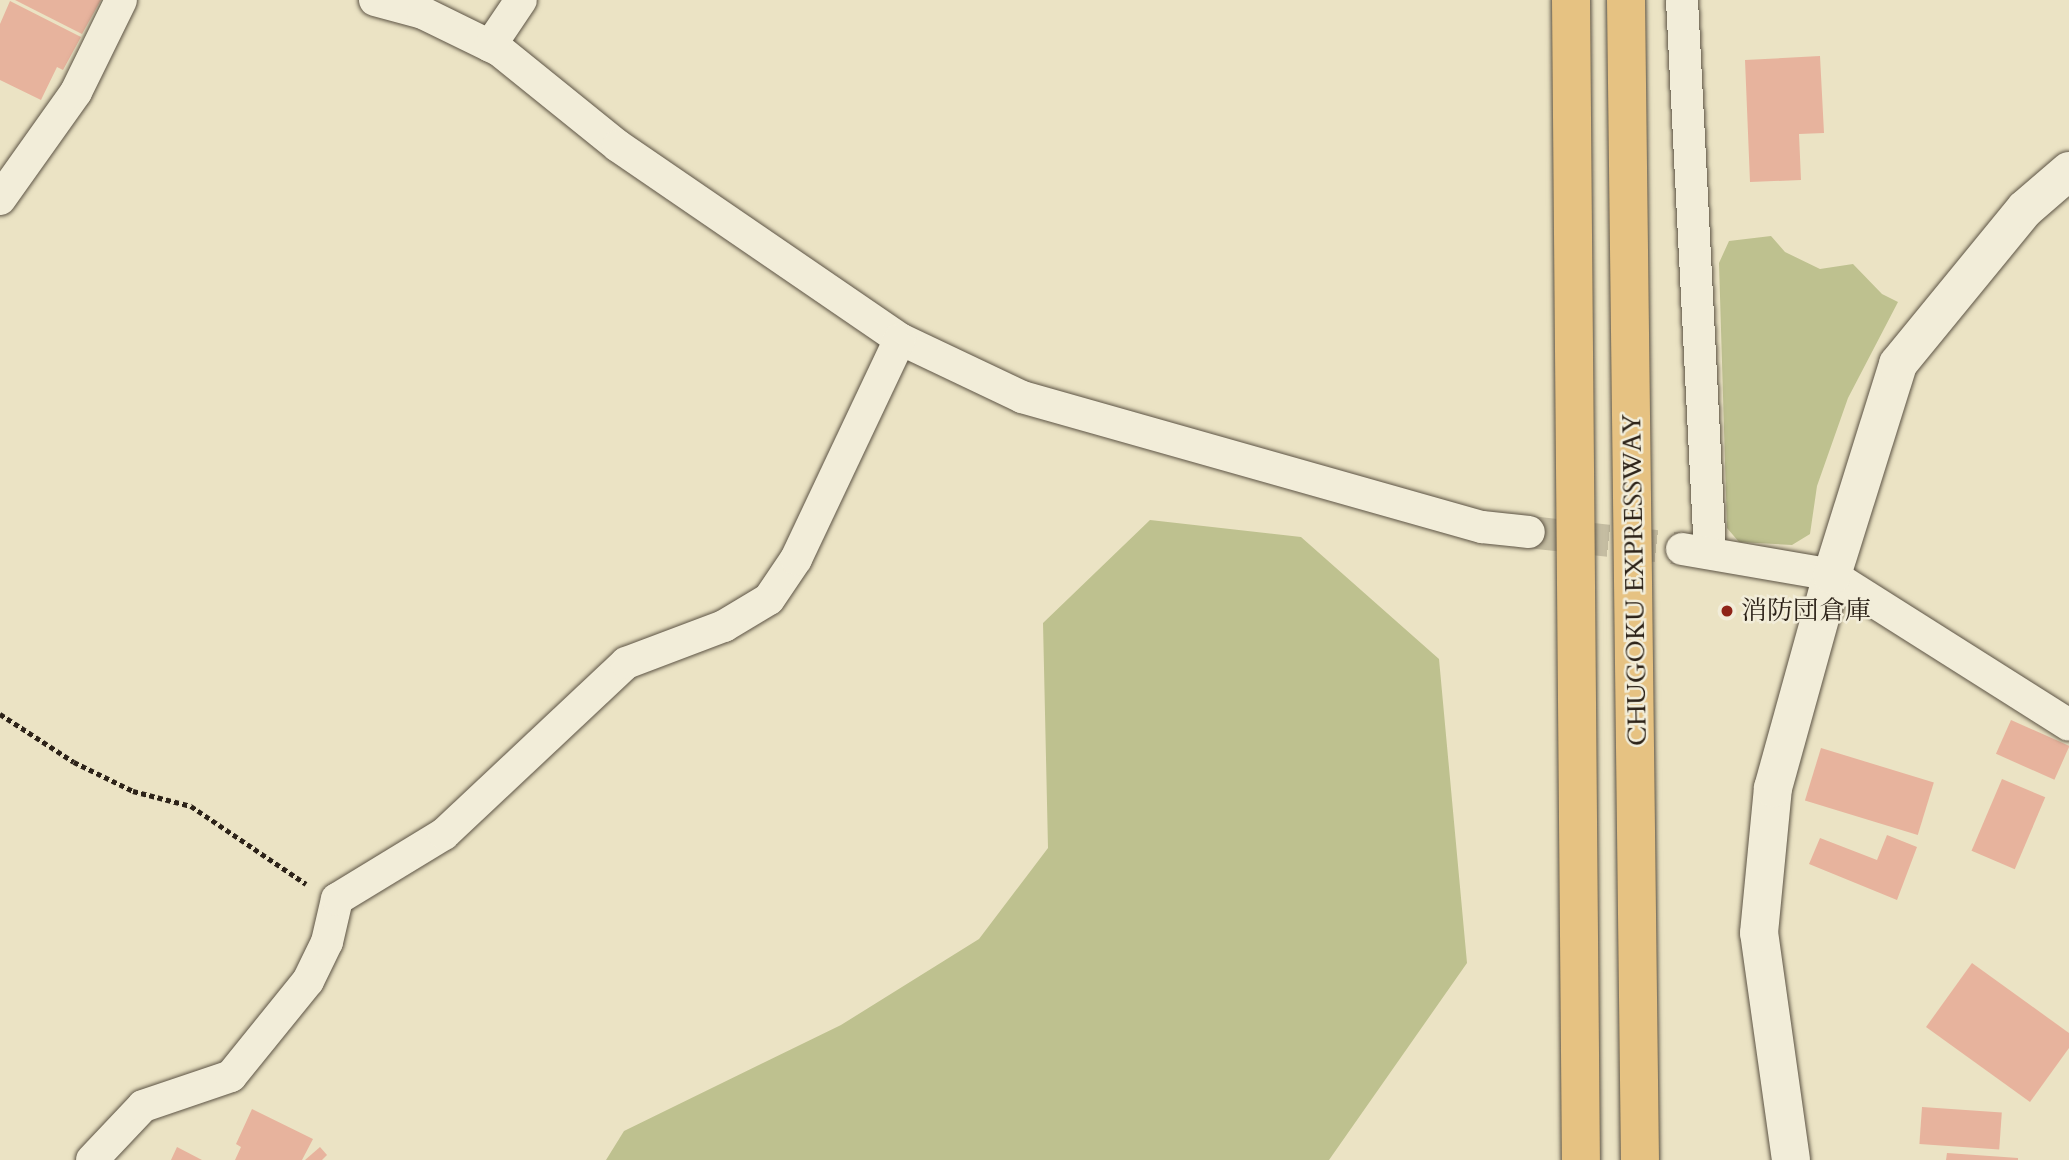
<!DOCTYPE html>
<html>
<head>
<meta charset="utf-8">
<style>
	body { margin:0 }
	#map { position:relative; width:2069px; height:1160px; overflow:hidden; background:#ebe3c4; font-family:Cardo,"Noto Serif JP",serif }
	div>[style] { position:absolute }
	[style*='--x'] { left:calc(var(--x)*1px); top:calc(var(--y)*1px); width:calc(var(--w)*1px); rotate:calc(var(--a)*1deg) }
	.green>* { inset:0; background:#bec18f }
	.building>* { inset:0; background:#e7b39d; transform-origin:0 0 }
	.minor-tunnel>* { height:32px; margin-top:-16px; transform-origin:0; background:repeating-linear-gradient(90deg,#c5bda2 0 32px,transparent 0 48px) }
	.path>* { height:4.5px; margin-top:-2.25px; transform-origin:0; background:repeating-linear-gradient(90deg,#2d2319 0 5px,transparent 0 8.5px) }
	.roads { filter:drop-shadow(0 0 2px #5c5344) drop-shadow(0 0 2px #5c5344) }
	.minor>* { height:32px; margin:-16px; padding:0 16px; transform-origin:16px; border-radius:16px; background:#f2edd9 }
	.tertiary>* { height:38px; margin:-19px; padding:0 19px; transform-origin:19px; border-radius:19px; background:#f2edd9 }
	.motorway>* { height:38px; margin:-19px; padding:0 19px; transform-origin:19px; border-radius:19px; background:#e6c282 }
	.dots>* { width:19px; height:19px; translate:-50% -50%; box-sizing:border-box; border:4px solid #f2edd9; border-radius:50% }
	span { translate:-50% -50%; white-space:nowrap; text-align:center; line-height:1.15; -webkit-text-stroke:5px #f2edd9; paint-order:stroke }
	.street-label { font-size:26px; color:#2d2319 }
	.poi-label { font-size:26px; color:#2d2319 }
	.left { translate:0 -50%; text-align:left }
</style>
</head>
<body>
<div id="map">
	<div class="green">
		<div style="clip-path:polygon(1771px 236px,1785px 252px,1820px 269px,1853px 264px,1882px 294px,1898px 302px,1848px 398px,1817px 486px,1810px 534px,1792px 545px,1739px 542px,1727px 528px,1719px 263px,1729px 241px)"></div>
		<div style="clip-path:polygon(1150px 520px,1301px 537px,1439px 659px,1467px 963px,1329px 1160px,606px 1160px,624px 1131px,841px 1025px,979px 939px,1048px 848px,1043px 623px)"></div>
	</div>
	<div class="building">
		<div style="clip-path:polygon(15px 0,101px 0,82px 34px)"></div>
		<div style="clip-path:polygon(10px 1px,81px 37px,63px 70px,57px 67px,41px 100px,0 80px,0 24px)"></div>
		<div style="clip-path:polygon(1820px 56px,1824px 133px,1799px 134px,1801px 180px,1750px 182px,1745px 60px)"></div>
		<div style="left:2011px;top:720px;width:64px;height:37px;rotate:24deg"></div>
		<div style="left:1821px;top:748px;width:118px;height:55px;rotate:17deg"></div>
		<div style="left:2002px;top:779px;width:47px;height:78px;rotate:23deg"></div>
		<div style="clip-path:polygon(1887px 835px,1917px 847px,1897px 900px,1809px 864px,1820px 838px,1877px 860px)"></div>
		<div style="clip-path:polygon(1972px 963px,2069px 1033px,2069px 1048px,2030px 1102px,1926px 1027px)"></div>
		<div style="left:1922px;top:1107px;width:80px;height:37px;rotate:4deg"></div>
		<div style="clip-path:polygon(252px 1109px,313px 1139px,302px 1160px,235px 1160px,241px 1147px,236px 1144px)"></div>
		<div style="clip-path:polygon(177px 1147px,202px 1160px,171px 1160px)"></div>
		<div style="clip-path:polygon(320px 1147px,327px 1155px,322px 1160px,305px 1160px)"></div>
		<div style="clip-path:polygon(1947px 1153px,2018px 1158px,2018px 1160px,1946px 1160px)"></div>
	</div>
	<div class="minor-tunnel">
		<div style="--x:1529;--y:532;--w:154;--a:6.3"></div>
	</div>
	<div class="path">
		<div style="--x:0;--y:714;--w:88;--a:33"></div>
		<div style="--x:74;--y:762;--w:66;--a:26.2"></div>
		<div style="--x:133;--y:791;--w:60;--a:14.5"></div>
		<div style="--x:191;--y:806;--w:139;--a:34.1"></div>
	</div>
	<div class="roads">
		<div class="minor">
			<div style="--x:375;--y:0;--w:50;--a:15.2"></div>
			<div style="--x:423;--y:13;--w:85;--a:26"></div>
			<div style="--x:499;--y:50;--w:153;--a:38.9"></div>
			<div style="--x:618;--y:146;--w:342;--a:34.4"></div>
			<div style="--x:900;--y:339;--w:135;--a:25.4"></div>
			<div style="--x:1022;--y:397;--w:478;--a:15.8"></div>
			<div style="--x:1482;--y:527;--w:47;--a:6.1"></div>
			<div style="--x:1682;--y:0;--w:553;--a:87.1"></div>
			<div style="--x:490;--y:46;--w:55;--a:-56"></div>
			<div style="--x:0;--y:199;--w:131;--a:-54.6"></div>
			<div style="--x:76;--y:92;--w:102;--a:-63.9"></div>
			<div style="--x:1682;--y:549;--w:152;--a:9.8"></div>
			<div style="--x:1832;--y:575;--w:280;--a:32.3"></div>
			<div style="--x:92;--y:1160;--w:74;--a:-46.6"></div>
			<div style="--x:143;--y:1106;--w:93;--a:-18.8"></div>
			<div style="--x:231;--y:1076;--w:122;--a:-51"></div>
			<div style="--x:308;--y:981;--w:43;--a:-64"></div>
			<div style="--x:327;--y:942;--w:44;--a:-76.9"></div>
			<div style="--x:337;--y:899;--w:125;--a:-31.3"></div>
			<div style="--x:444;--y:834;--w:250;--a:-43.2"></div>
			<div style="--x:626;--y:663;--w:105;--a:-20.7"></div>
			<div style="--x:724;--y:626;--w:52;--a:-31"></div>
			<div style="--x:769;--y:599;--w:48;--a:-56"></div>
			<div style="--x:796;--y:559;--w:243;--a:-64.7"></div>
		</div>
		<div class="tertiary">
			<div style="--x:1791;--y:1160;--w:229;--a:-98"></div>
			<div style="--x:1759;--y:933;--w:146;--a:-84.5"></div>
			<div style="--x:1773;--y:788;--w:221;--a:-74.5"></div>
			<div style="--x:1832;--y:575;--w:221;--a:-72.6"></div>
			<div style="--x:1898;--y:364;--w:200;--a:-50.7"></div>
			<div style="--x:2025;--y:209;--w:58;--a:-40.8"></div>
		</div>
		<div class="motorway">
			<div style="--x:1571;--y:0;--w:1160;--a:89.51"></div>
			<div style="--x:1626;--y:0;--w:1160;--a:89.31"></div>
		</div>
	</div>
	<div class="dots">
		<div style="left:1727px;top:611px;background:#8f2418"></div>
	</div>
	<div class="street-label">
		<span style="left:1635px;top:580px;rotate:-91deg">CHUGOKU EXPRESSWAY</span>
	</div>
	<div class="poi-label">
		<span class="left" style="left:1741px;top:611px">消防団倉庫</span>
	</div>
</div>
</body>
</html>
